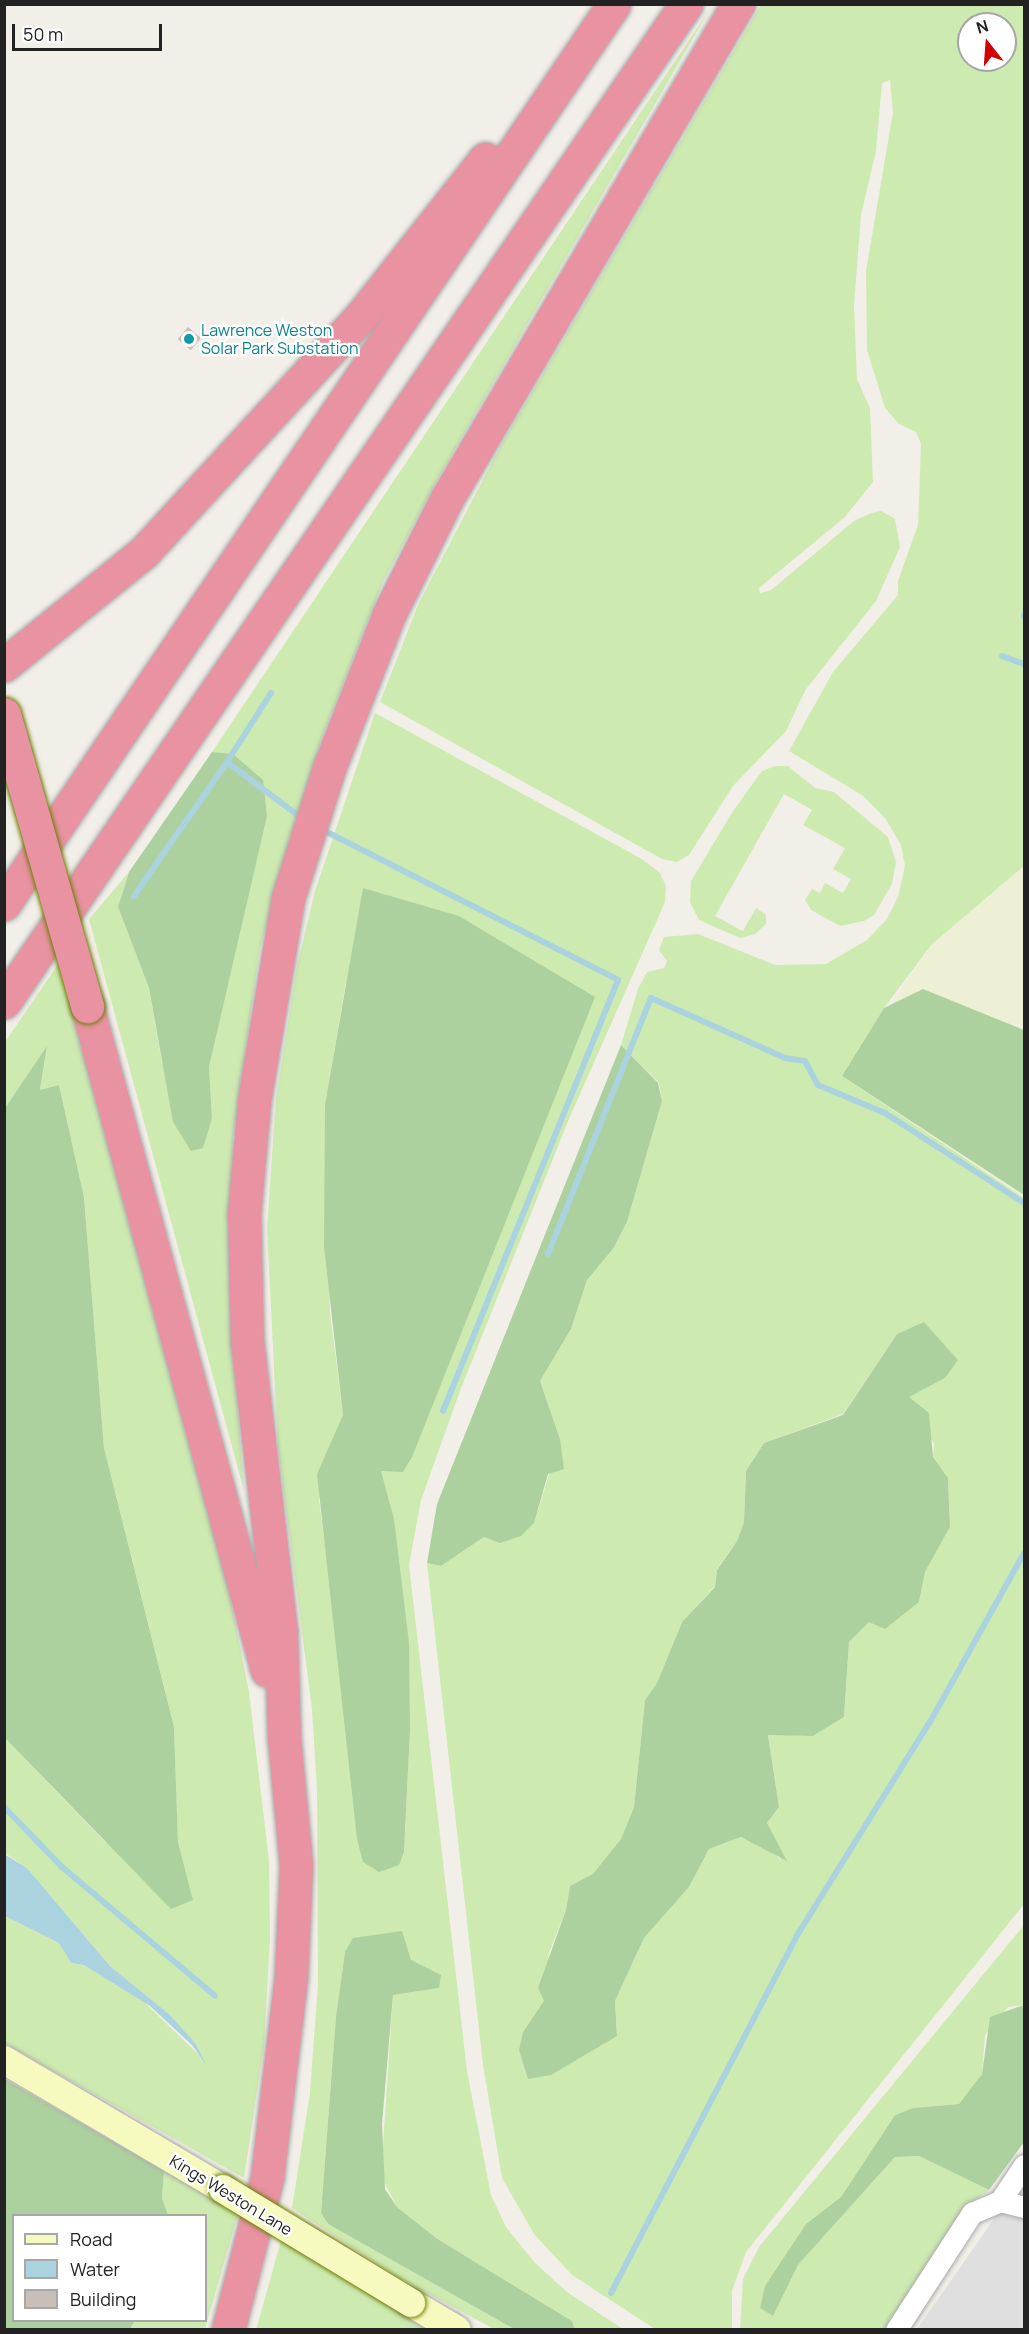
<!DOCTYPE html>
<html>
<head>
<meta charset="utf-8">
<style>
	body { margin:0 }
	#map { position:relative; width:1029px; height:2334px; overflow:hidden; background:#f2efe9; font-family:Manrope,sans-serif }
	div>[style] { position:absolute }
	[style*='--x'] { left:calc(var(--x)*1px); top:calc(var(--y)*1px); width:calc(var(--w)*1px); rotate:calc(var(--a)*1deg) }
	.residential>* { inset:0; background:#e0dfdf }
	.farmland>* { inset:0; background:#eef0d5 }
	.grass>* { inset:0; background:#cdebb0 }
	.forest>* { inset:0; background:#add19e }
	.water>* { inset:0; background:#aad3df }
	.stream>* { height:6px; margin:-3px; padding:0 3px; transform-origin:3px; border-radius:3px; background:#aad3df }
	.building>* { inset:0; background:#c7bfb8; transform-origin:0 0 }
	.roads { filter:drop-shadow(0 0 2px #a9a9a9) drop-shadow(0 0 2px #a9a9a9) }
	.street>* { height:21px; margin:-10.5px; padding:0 10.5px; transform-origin:10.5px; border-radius:10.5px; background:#fff }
	.secondary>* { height:28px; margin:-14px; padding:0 14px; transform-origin:14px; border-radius:14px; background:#f7fabf }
	.highway>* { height:33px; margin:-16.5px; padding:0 16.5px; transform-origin:16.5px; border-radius:16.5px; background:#e892a2 }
	.bridges { filter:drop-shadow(0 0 2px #707d05) drop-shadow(0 0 2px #707d05) }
	.secondary-bridge>* { height:28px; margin:-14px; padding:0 14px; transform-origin:14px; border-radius:14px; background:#f7fabf }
	.highway-bridge>* { height:33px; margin:-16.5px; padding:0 16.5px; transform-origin:16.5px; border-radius:16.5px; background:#e892a2 }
	.dots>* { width:16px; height:16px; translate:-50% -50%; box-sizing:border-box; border:3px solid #fff; border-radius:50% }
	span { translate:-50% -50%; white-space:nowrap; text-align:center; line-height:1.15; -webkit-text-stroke:4.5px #fff; paint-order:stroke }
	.culture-label { font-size:16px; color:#0d838f }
	.left { translate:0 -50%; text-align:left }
	.street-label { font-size:16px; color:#222 }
	.frame { position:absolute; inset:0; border:6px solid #222; pointer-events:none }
	.legend { position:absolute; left:12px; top:2214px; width:195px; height:108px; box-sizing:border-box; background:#fff; border:2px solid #a7a7a7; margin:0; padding:8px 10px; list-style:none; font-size:18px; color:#222 }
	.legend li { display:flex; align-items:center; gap:12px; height:30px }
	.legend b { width:30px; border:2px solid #a7a7a7 }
	.north { position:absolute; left:957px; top:12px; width:60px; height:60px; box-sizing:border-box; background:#fff; border:2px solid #a7a7a7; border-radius:50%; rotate:343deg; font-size:16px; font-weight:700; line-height:24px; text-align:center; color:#222 }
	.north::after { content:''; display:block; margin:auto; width:21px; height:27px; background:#d40000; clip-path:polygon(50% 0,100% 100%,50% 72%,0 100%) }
	.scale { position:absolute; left:12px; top:24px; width:150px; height:27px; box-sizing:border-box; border:3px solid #222; border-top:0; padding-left:8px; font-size:18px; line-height:21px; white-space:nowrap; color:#222; -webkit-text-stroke:4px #fff; paint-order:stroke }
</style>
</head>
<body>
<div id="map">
	<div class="residential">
		<div style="clip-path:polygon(1024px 2176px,1024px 2329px,917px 2329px)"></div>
	</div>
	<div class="farmland">
		<div style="clip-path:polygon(1024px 866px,1024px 1198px,842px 1076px,932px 944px)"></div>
	</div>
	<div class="grass">
		<div style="clip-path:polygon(evenodd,761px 5px,1024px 5px,1024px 866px,932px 944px,884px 1008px,842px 1076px,1024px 1198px,1024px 1904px,746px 2252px,732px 2291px,732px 2329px,655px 2329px,572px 2275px,534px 2234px,502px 2178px,483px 2065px,427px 1563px,441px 1566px,484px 1537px,534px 1523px,560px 1439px,540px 1381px,571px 1329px,587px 1280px,613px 1249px,627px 1222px,662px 1101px,659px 1083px,621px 1045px,638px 989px,647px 972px,664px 968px,667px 961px,659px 950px,664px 937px,698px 934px,775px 965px,826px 964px,867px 940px,887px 919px,898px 897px,905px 866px,901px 845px,885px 818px,863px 796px,789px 751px,833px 672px,898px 595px,898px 581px,918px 525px,921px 444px,916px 432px,899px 424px,885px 408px,867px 350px,866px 271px,893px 112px,890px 80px,882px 83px,876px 151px,861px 215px,854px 305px,857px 379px,870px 408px,873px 482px,845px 517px,759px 588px,760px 593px,771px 590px,854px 521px,871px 513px,881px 511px,895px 519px,900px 547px,876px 601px,806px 689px,786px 731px,733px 786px,689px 855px,677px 862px,662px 859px,380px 702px,418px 605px,500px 447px,761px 5px,969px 24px,1005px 24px,1005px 60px,969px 60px,969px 24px,761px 5px,924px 1323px,945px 1378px,908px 1397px,934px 1444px,933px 1457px,948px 1478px,950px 1527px,925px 1572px,919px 1602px,869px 1621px,849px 1642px,844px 1717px,813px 1736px,768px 1734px,779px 1807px,767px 1823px,781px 1861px,771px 1849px,741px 1837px,709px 1849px,689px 1887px,644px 1938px,615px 2001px,617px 2036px,523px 2032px,545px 2001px,549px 1953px,566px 1910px,570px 1886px,593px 1875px,621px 1839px,634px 1807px,645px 1700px,657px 1683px,682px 1622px,715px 1586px,717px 1569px,737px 1541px,744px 1522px,746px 1471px,764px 1443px,843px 1414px,897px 1334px,924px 1323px)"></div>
		<div style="clip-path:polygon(710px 9px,438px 478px,383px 582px,321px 740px,260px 948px,233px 1138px,231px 1318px,244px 1491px,89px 919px,129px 872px,118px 907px,149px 988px,162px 1063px,212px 1118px,209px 1067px,229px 975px,233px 754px,212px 752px)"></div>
		<div style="clip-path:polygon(evenodd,375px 713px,642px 859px,660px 873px,666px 886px,665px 902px,569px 1119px,460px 1391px,421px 1500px,409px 1565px,467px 2071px,491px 2195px,506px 2227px,535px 2263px,567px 2292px,623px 2329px,575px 2329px,572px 2321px,436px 2238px,397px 2207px,381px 2176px,393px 1995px,439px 1988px,345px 1952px,336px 2016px,321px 2213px,328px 2224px,514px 2329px,494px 2329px,398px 2277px,292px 2208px,310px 2093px,318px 1984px,317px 1790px,312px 1709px,278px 1447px,267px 1229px,276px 1098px,297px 966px,315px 891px,375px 713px,346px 982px,386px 1468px,381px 1471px,381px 1484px,389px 1499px,410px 1731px,404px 1852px,333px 1609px,319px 1499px,343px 1415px,330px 1312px,325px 1104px,346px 982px)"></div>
		<div style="clip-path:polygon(775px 766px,788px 766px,815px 788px,834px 792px,888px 837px,896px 862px,892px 884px,874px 915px,864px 921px,840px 926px,811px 910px,805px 900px,812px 889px,820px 893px,825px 883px,843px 893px,851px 879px,833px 869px,845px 848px,803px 825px,812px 810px,784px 794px,715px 916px,743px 931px,756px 908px,766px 915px,766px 924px,755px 934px,740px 938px,699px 920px,690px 902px,691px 881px,733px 811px,762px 771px)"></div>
		<div style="clip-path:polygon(61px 960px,229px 1591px,249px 1692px,269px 1861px,270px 1938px,264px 2045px,244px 2178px,5px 2044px,5px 1916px,59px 1943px,71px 1963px,84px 1965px,142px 2000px,198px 2054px,199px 2050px,169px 2014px,110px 1966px,27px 1868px,5px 1853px,5px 1738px,104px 1841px,193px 1900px,178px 1842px,174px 1727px,104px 1448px,84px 1197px,59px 1085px,40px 1091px,47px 1047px,5px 1108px,5px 1042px)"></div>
		<div style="clip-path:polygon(1024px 1925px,1024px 2005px,1008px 2007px,985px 2035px,982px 2074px,971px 2093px,959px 2104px,913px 2108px,895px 2115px,841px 2197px,806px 2224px,766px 2286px,760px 2308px,773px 2315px,798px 2265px,895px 2157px,919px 2156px,989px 2190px,962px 2209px,886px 2329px,740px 2330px,743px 2279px,759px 2247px)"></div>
		<div style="clip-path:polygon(164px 2171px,239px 2211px,205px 2329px,130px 2330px,135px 2321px,206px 2320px,206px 2216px,168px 2215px,162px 2198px)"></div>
		<div style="clip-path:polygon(282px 2237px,435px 2330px,256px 2330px)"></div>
	</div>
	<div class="forest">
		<div style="clip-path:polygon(212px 752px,233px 754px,263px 780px,267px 816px,209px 1067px,212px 1118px,203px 1148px,191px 1151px,173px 1122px,149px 988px,118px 907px,129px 872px)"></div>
		<div style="clip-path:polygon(363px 888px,459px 916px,595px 997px,412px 1457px,403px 1472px,381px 1471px,394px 1519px,409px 1643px,410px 1731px,404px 1852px,399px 1865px,379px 1872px,363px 1862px,357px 1839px,317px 1474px,343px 1415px,324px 1247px,325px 1104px)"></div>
		<div style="clip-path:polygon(923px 989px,1024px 1030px,1024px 1195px,842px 1076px,884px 1008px)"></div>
		<div style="clip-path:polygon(621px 1045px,658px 1083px,662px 1101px,627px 1222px,613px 1249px,587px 1280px,571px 1329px,540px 1381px,560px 1439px,564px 1469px,548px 1474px,534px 1523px,521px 1536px,500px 1543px,484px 1537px,441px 1566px,427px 1563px,437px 1504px)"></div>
		<div style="clip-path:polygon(47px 1046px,40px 1090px,59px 1085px,84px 1197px,104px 1448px,174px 1727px,178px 1842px,193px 1900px,171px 1909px,5px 1738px,5px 1108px)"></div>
		<div style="clip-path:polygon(924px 1322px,958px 1360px,945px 1378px,909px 1397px,929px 1413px,933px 1457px,948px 1478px,950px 1527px,925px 1572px,919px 1602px,885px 1629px,869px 1622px,849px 1642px,844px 1717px,813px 1736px,768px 1735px,779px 1807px,767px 1823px,787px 1861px,741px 1837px,709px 1849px,689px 1887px,644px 1938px,615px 2001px,617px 2036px,551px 2075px,528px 2079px,519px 2050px,523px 2032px,544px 2001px,538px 1988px,566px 1910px,570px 1886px,593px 1874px,621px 1839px,634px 1807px,645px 1700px,657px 1683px,682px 1622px,715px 1587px,717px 1570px,737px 1541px,744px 1522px,746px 1471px,764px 1443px,843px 1415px,897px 1334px)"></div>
		<div style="clip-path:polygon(402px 1931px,411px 1960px,441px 1975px,439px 1988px,393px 1995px,382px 2124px,385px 2189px,397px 2207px,436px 2238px,572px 2321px,575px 2329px,514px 2329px,328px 2224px,321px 2213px,336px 2016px,345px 1952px,353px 1938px)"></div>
		<div style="clip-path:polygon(1024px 2005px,1024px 2142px,989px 2190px,919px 2156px,895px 2157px,798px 2265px,773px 2316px,760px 2308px,765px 2286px,806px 2224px,841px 2197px,895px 2115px,913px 2108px,959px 2104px,982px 2074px,990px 2017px)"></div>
		<div style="clip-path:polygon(5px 2079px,164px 2171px,162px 2198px,168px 2215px,14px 2216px,14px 2320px,135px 2321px,130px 2329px,5px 2329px)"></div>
	</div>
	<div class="water">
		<div style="clip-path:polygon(4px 1854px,27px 1868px,110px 1966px,169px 2014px,195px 2043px,207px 2066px,192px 2045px,150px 2006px,84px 1965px,71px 1963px,59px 1943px,5px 1916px)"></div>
	</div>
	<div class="stream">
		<div style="--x:1024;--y:616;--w:1;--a:-90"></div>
		<div style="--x:1002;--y:656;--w:23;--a:20"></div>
		<div style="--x:227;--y:762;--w:82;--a:-57.5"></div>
		<div style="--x:319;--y:828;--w:335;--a:26.9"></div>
		<div style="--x:618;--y:980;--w:465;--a:112.1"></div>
		<div style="--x:134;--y:896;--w:163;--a:-55.2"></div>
		<div style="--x:227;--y:762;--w:95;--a:36.9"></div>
		<div style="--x:548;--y:1254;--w:276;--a:-68.1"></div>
		<div style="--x:651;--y:998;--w:147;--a:24.1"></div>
		<div style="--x:785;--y:1058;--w:20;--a:9"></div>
		<div style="--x:805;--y:1061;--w:27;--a:62"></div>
		<div style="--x:818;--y:1085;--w:73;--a:22.7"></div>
		<div style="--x:885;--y:1113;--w:166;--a:32.9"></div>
		<div style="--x:4;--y:1807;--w:83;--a:46"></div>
		<div style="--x:62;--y:1867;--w:200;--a:40.1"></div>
		<div style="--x:611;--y:2293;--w:401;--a:-62.5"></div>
		<div style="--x:796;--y:1937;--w:253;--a:-58.1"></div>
		<div style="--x:930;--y:1722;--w:193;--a:-60.9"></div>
	</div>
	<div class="building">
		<div style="left:188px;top:327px;width:17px;height:16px;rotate:40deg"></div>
	</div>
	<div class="roads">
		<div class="street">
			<div style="--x:1000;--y:2201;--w:43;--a:-56.3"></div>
			<div style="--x:896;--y:2330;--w:140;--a:-57"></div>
			<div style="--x:972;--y:2213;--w:30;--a:-23"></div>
			<div style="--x:1000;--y:2201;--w:25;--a:14"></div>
		</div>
		<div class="secondary">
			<div style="--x:4;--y:2060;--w:254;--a:30.5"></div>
			<div style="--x:411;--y:2303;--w:53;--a:30.4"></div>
		</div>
		<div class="highway">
			<div style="--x:4;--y:665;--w:180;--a:-38.9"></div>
			<div style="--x:144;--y:552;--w:322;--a:-47.4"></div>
			<div style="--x:362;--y:315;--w:199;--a:-51.7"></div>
			<div style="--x:4;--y:904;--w:1087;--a:-55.87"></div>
			<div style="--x:4;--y:1002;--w:1209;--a:-55.65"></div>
			<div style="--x:87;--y:1006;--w:688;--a:74.83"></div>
			<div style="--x:228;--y:2330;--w:157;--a:-75.6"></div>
			<div style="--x:267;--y:2178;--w:203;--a:-83.2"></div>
			<div style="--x:291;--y:1976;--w:111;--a:-87.4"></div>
			<div style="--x:296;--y:1865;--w:128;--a:-95.4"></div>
			<div style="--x:284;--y:1738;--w:104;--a:-91.7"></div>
			<div style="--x:281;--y:1634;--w:294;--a:-96.6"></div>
			<div style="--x:247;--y:1342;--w:128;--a:-91.3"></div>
			<div style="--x:244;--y:1214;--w:113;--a:-84.9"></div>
			<div style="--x:254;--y:1101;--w:206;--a:-80.5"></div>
			<div style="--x:288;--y:898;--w:136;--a:-72.5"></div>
			<div style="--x:329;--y:768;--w:165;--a:-68.7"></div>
			<div style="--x:389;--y:614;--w:127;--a:-63.4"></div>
			<div style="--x:446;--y:500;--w:576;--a:-59.51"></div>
		</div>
	</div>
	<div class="bridges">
		<div class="secondary-bridge">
			<div style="--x:223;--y:2189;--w:220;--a:31.2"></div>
		</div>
		<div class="highway-bridge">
			<div style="--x:4;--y:714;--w:304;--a:74.1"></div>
		</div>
	</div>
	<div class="dots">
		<div style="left:189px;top:339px;background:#0f9aa8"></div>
	</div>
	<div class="culture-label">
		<span class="left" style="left:201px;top:339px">Lawrence Weston<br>Solar Park Substation</span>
	</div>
	<div class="street-label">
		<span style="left:231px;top:2195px;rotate:31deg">Kings Weston Lane</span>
	</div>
	<div class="frame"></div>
	<ul class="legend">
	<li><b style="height:8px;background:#f7fabf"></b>Road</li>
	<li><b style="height:16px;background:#aad3df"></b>Water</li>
	<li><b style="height:16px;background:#c7bfb8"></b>Building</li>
	</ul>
	<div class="north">N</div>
	<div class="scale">50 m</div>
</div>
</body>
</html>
